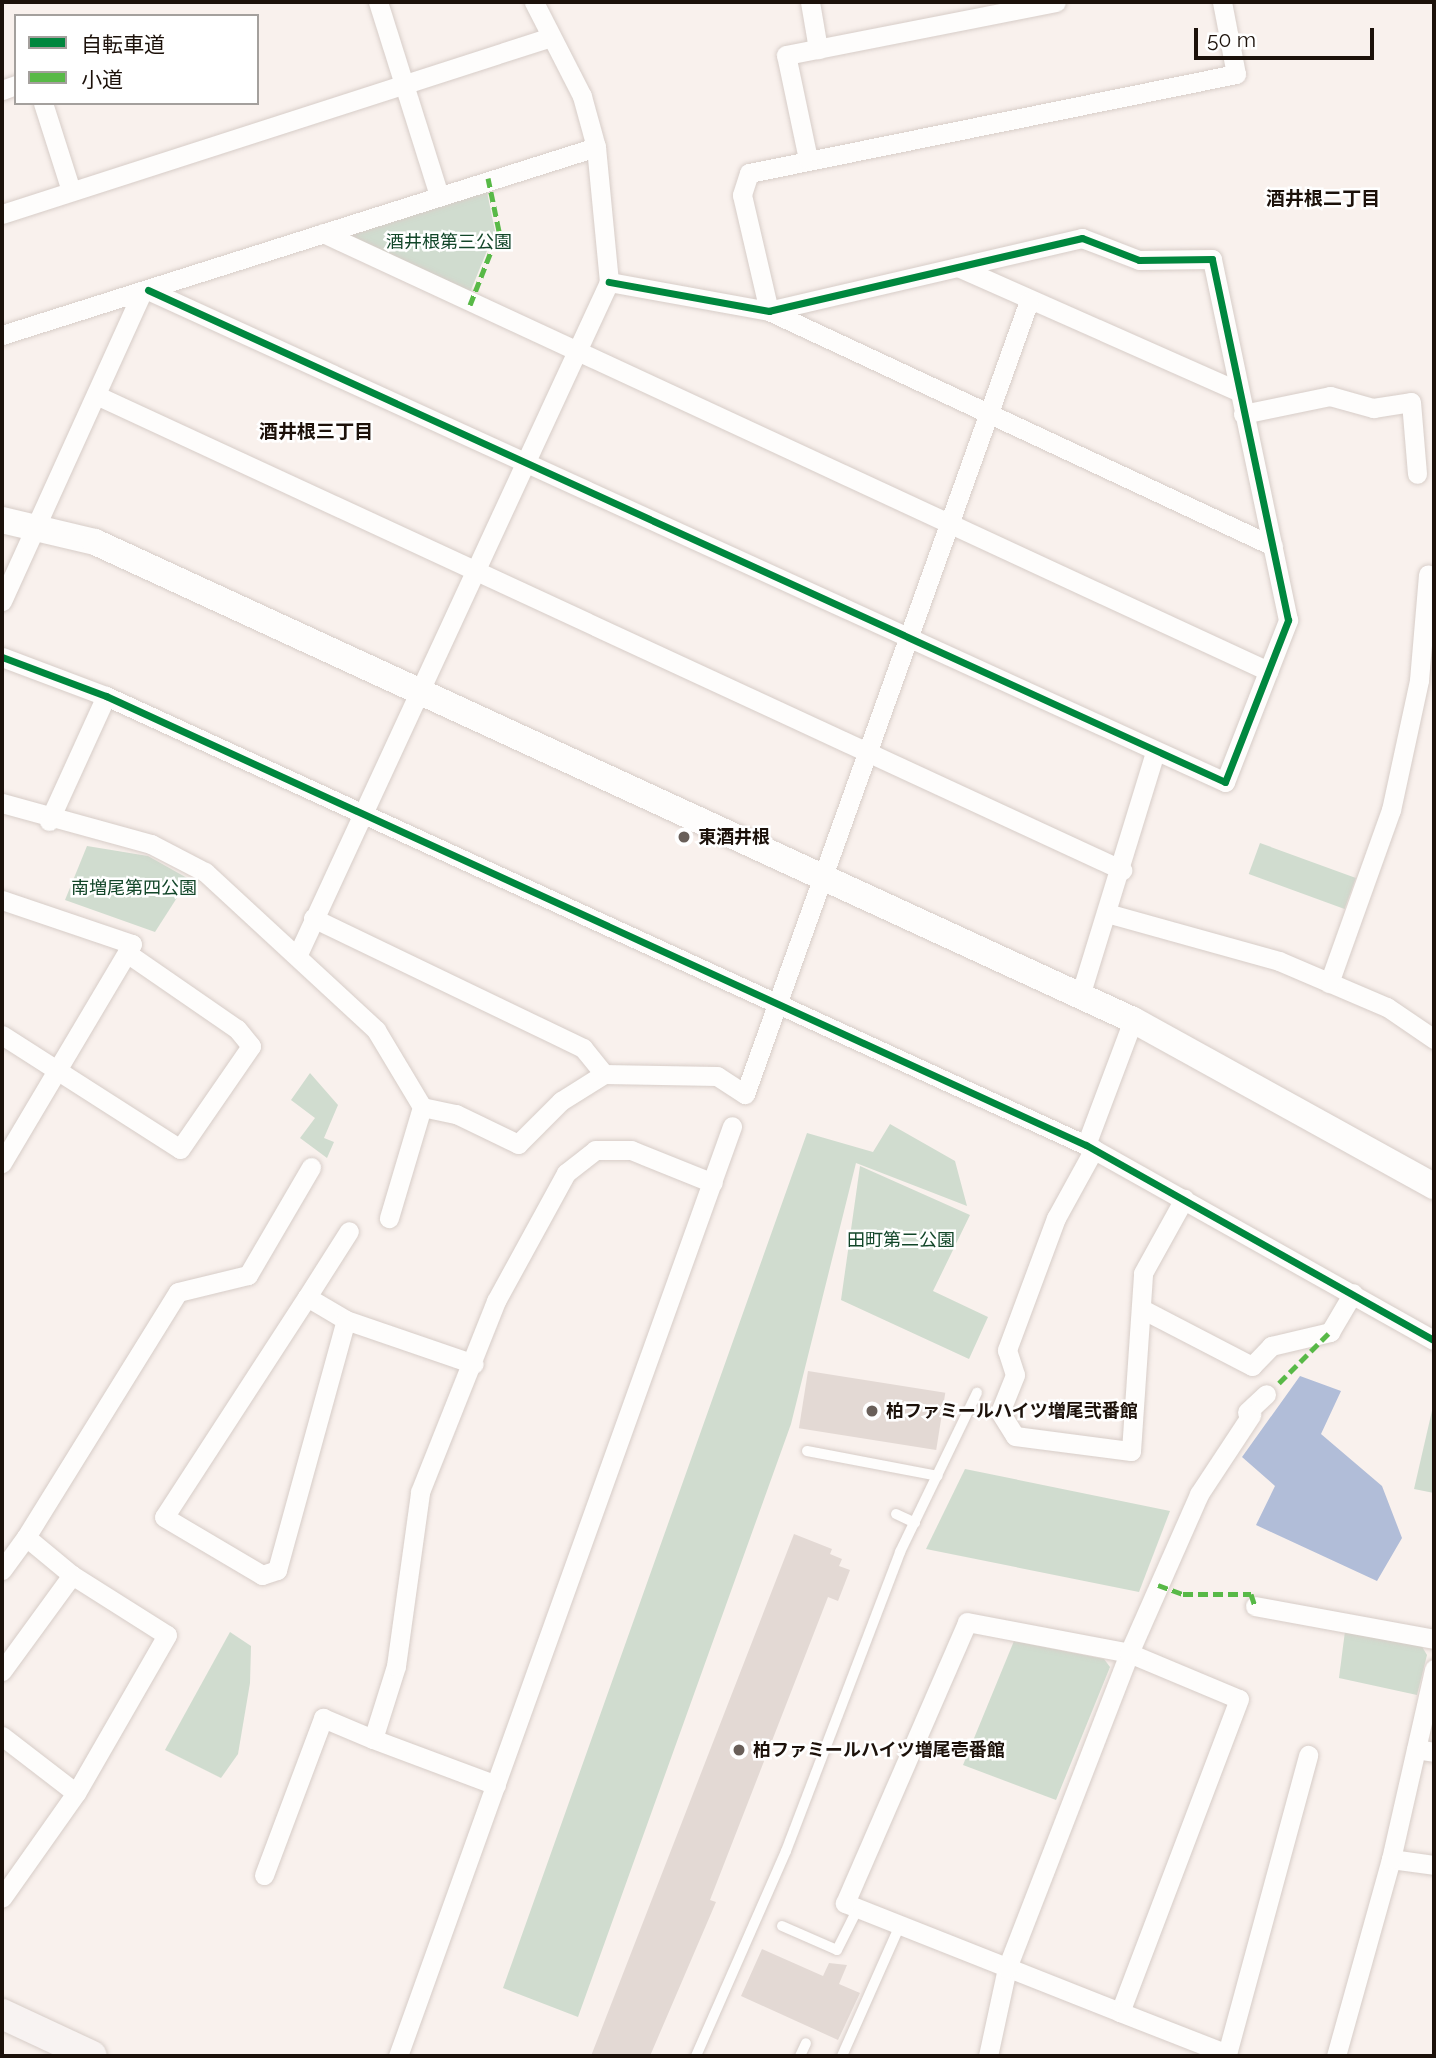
<!DOCTYPE html>
<html>
<head>
<meta charset="utf-8">
<style>
	body { margin:0 }
	#map { position:relative; width:1436px; height:2058px; overflow:hidden; background:#f9f1ed; font-family:Raleway,"Noto Sans JP",sans-serif }
	div>[style] { position:absolute }
	[style*='--x'] { left:calc(var(--x)*1px); top:calc(var(--y)*1px); width:calc(var(--w)*1px); rotate:calc(var(--a)*1deg) }
	.green>* { inset:0; background:#d0dccf; transform-origin:0 0 }
	.water>* { inset:0; background:#b1bdd8 }
	.building>* { inset:0; background:#e3d9d4; transform-origin:0 0 }
	.roads { filter:drop-shadow(0 0 2px #d7cdc8) drop-shadow(0 0 2px #d7cdc8) }
	.lane>* { height:10px; margin:-5px; padding:0 5px; transform-origin:5px; border-radius:5px; background:#fefdfc }
	.street>* { height:19px; margin:-9.5px; padding:0 9.5px; transform-origin:9.5px; border-radius:9.5px; background:#fefdfc }
	.secondary>* { height:26px; margin:-13px; padding:0 13px; transform-origin:13px; border-radius:13px; background:#fefdfc }
	.primary>* { height:30px; margin:-15px; padding:0 15px; transform-origin:15px; border-radius:15px; background:#f8f3f2 }
	.quiet>* { height:5px; margin-top:-2.5px; transform-origin:0; background:repeating-linear-gradient(90deg,#58b947 0 10px,transparent 0 15px) }
	.cycleway>* { height:7px; margin:-3.5px; padding:0 3.5px; transform-origin:3.5px; border-radius:3.5px; background:#00873e }
	.dots>* { width:19px; height:19px; translate:-50% -50%; box-sizing:border-box; border:4px solid #fff; border-radius:50% }
	span { translate:-50% -50%; white-space:nowrap; text-align:center; line-height:1.15; -webkit-text-stroke:5px #fff; paint-order:stroke }
	.park-label { font-size:18px; color:#124629 }
	.poi-label { font-size:18px; color:#1c110a; font-weight:700 }
	.left { translate:0 -50%; text-align:left }
	.neighbourhood-label { font-size:19px; color:#1c110a; font-weight:700 }
	.frame { position:absolute; inset:0; border:4px solid #1c110a; pointer-events:none }
	.legend { position:absolute; left:14px; top:14px; width:245px; height:91px; box-sizing:border-box; background:#fff; border:2px solid #a4a09d; margin:0; padding:9px 12px; list-style:none; font-size:21px; color:#1c110a }
	.legend li { display:flex; align-items:center; gap:14px; height:35px }
	.legend b { width:35px; border:2px solid #a4a09d }
	.scale { position:absolute; left:1194px; top:28px; width:180px; height:32px; box-sizing:border-box; border:4px solid #1c110a; border-top:0; padding-left:9px; font-size:21px; line-height:24px; white-space:nowrap; color:#1c110a; -webkit-text-stroke:5px #fff; paint-order:stroke }
</style>
</head>
<body>
<div id="map">
	<div class="green">
		<div style="clip-path:polygon(486px 187px,495px 231px,469px 295px,350px 241px,351px 230px)"></div>
		<div style="left:1260px;top:843px;width:102px;height:33px;rotate:20deg"></div>
		<div style="clip-path:polygon(87px 846px,148px 856px,189px 879px,155px 932px,65px 900px)"></div>
		<div style="clip-path:polygon(310px 1073px,338px 1105px,324px 1138px,334px 1142px,327px 1158px,300px 1138px,315px 1118px,291px 1100px)"></div>
		<div style="clip-path:polygon(890px 1124px,955px 1161px,967px 1206px,856px 1163px,791px 1424px,578px 2017px,503px 1988px,807px 1133px,873px 1152px)"></div>
		<div style="clip-path:polygon(860px 1166px,970px 1215px,933px 1291px,988px 1317px,969px 1359px,841px 1300px)"></div>
		<div style="clip-path:polygon(1434px 1402px,1434px 1493px,1414px 1489px)"></div>
		<div style="clip-path:polygon(965px 1469px,1170px 1511px,1139px 1592px,926px 1549px)"></div>
		<div style="clip-path:polygon(1345px 1631px,1421px 1645px,1427px 1655px,1417px 1695px,1339px 1678px)"></div>
		<div style="clip-path:polygon(230px 1632px,251px 1646px,250px 1683px,238px 1754px,221px 1778px,165px 1750px)"></div>
		<div style="clip-path:polygon(1014px 1641px,1104px 1659px,1110px 1667px,1056px 1800px,963px 1765px)"></div>
	</div>
	<div class="water">
		<div style="clip-path:polygon(1300px 1376px,1341px 1391px,1321px 1434px,1382px 1486px,1402px 1538px,1377px 1581px,1256px 1525px,1275px 1486px,1242px 1457px)"></div>
	</div>
	<div class="building">
		<div style="left:808px;top:1371px;width:139px;height:58px;rotate:9deg"></div>
		<div style="clip-path:polygon(794px 1534px,832px 1549px,830px 1554px,842px 1559px,839px 1566px,850px 1570px,838px 1601px,828px 1597px,710px 1900px,716px 1902px,650px 2056px,591px 2056px)"></div>
		<div style="clip-path:polygon(762px 1949px,823px 1976px,829px 1963px,847px 1965px,839px 1984px,860px 1993px,838px 2040px,741px 1996px)"></div>
	</div>
	<div class="roads">
		<div class="lane">
			<div style="--x:807;--y:1451;--w:133;--a:10.8"></div>
			<div style="--x:896;--y:1514;--w:21;--a:25"></div>
			<div style="--x:782;--y:1926;--w:60;--a:23.6"></div>
			<div style="--x:837;--y:1950;--w:47;--a:-63.4"></div>
			<div style="--x:696;--y:2056;--w:224;--a:-66.3"></div>
			<div style="--x:786;--y:1851;--w:320;--a:-69.1"></div>
			<div style="--x:900;--y:1552;--w:177;--a:-64.2"></div>
			<div style="--x:800;--y:2056;--w:14;--a:-65"></div>
			<div style="--x:842;--y:2056;--w:143;--a:-66.1"></div>
		</div>
		<div class="street">
			<div style="--x:378;--y:2;--w:202;--a:72.5"></div>
			<div style="--x:810;--y:2;--w:48;--a:80.3"></div>
			<div style="--x:1222;--y:2;--w:73;--a:79"></div>
			<div style="--x:1236;--y:74;--w:497;--a:168.5"></div>
			<div style="--x:749;--y:173;--w:23;--a:108"></div>
			<div style="--x:742;--y:195;--w:119;--a:76.9"></div>
			<div style="--x:769;--y:311;--w:556;--a:25"></div>
			<div style="--x:2;--y:90;--w:15;--a:-20"></div>
			<div style="--x:43;--y:103;--w:92;--a:72.3"></div>
			<div style="--x:808;--y:159;--w:106;--a:-101.9"></div>
			<div style="--x:786;--y:55;--w:275;--a:-11.1"></div>
			<div style="--x:2;--y:214;--w:574;--a:-17.87"></div>
			<div style="--x:323;--y:233;--w:1042;--a:24.87"></div>
			<div style="--x:958;--y:267;--w:306;--a:23.9"></div>
			<div style="--x:148;--y:290;--w:1184;--a:24.55"></div>
			<div style="--x:1225;--y:782;--w:174;--a:-68.7"></div>
			<div style="--x:1288;--y:620;--w:369;--a:-101.9"></div>
			<div style="--x:1212;--y:259;--w:73;--a:179.2"></div>
			<div style="--x:1139;--y:260;--w:61;--a:-158.9"></div>
			<div style="--x:1082;--y:238;--w:321;--a:166.9"></div>
			<div style="--x:769;--y:311;--w:163;--a:-169.7"></div>
			<div style="--x:2;--y:335;--w:623;--a:-17.56"></div>
			<div style="--x:96;--y:395;--w:1131;--a:24.84"></div>
			<div style="--x:1243;--y:414;--w:89;--a:-11.7"></div>
			<div style="--x:1330;--y:396;--w:45;--a:15.6"></div>
			<div style="--x:1373;--y:408;--w:38;--a:-9"></div>
			<div style="--x:1411;--y:402;--w:72;--a:85.2"></div>
			<div style="--x:2;--y:601;--w:339;--a:-65.6"></div>
			<div style="--x:2;--y:657;--w:111;--a:20.6"></div>
			<div style="--x:106;--y:696;--w:1078;--a:24.62"></div>
			<div style="--x:1086;--y:1145;--w:399;--a:29.3"></div>
			<div style="--x:2;--y:803;--w:155;--a:15.4"></div>
			<div style="--x:151;--y:844;--w:61;--a:27.4"></div>
			<div style="--x:205;--y:872;--w:233;--a:42.7"></div>
			<div style="--x:376;--y:1030;--w:90;--a:59.1"></div>
			<div style="--x:422;--y:1107;--w:116;--a:106.6"></div>
			<div style="--x:49;--y:821;--w:137;--a:-65.5"></div>
			<div style="--x:2;--y:900;--w:137;--a:18.7"></div>
			<div style="--x:132;--y:944;--w:255;--a:120.7"></div>
			<div style="--x:1110;--y:914;--w:175;--a:15.5"></div>
			<div style="--x:1279;--y:961;--w:117;--a:23.1"></div>
			<div style="--x:1387;--y:1007;--w:57;--a:34.2"></div>
			<div style="--x:313;--y:918;--w:300;--a:25.7"></div>
			<div style="--x:583;--y:1048;--w:33;--a:51"></div>
			<div style="--x:604;--y:1074;--w:113;--a:1"></div>
			<div style="--x:717;--y:1076;--w:33;--a:33"></div>
			<div style="--x:745;--y:1094;--w:842;--a:-70.3"></div>
			<div style="--x:299;--y:952;--w:738;--a:-65.17"></div>
			<div style="--x:609;--y:282;--w:136;--a:-95.5"></div>
			<div style="--x:596;--y:147;--w:53;--a:-105.4"></div>
			<div style="--x:582;--y:96;--w:106;--a:-117.1"></div>
			<div style="--x:1329;--y:983;--w:184;--a:-70.3"></div>
			<div style="--x:1391;--y:810;--w:133;--a:-77.8"></div>
			<div style="--x:1419;--y:680;--w:106;--a:-85.1"></div>
			<div style="--x:1080;--y:996;--w:255;--a:-72.9"></div>
			<div style="--x:2;--y:1035;--w:211;--a:32.6"></div>
			<div style="--x:180;--y:1149;--w:125;--a:-55.4"></div>
			<div style="--x:251;--y:1046;--w:22;--a:-129"></div>
			<div style="--x:237;--y:1029;--w:134;--a:-145.4"></div>
			<div style="--x:422;--y:1107;--w:35;--a:12"></div>
			<div style="--x:456;--y:1114;--w:69;--a:25.8"></div>
			<div style="--x:518;--y:1144;--w:61;--a:-45"></div>
			<div style="--x:561;--y:1101;--w:51;--a:-32.1"></div>
			<div style="--x:1086;--y:1145;--w:134;--a:-69.4"></div>
			<div style="--x:1094;--y:1149;--w:79;--a:118.8"></div>
			<div style="--x:1056;--y:1218;--w:141;--a:110.4"></div>
			<div style="--x:1007;--y:1350;--w:26;--a:72"></div>
			<div style="--x:1015;--y:1375;--w:40;--a:112"></div>
			<div style="--x:1000;--y:1412;--w:28;--a:58"></div>
			<div style="--x:1015;--y:1436;--w:117;--a:7.4"></div>
			<div style="--x:1131;--y:1451;--w:178;--a:-86.1"></div>
			<div style="--x:1143;--y:1273;--w:85;--a:-61"></div>
			<div style="--x:307;--y:1297;--w:78;--a:-57.5"></div>
			<div style="--x:1142;--y:1309;--w:124;--a:27.4"></div>
			<div style="--x:1252;--y:1366;--w:28;--a:-46"></div>
			<div style="--x:1271;--y:1346;--w:61;--a:-13.3"></div>
			<div style="--x:1330;--y:1332;--w:45;--a:-59.5"></div>
			<div style="--x:346;--y:1320;--w:45;--a:-149.5"></div>
			<div style="--x:307;--y:1297;--w:262;--a:123"></div>
			<div style="--x:164;--y:1517;--w:114;--a:30.6"></div>
			<div style="--x:262;--y:1575;--w:16;--a:-18"></div>
			<div style="--x:277;--y:1570;--w:259;--a:-74.6"></div>
			<div style="--x:346;--y:1320;--w:135;--a:19"></div>
			<div style="--x:1247;--y:1412;--w:26;--a:-43"></div>
			<div style="--x:26;--y:1537;--w:288;--a:-58.2"></div>
			<div style="--x:178;--y:1292;--w:72;--a:-13.7"></div>
			<div style="--x:248;--y:1275;--w:125;--a:-59.7"></div>
			<div style="--x:2;--y:1570;--w:41;--a:-54"></div>
			<div style="--x:26;--y:1537;--w:60;--a:39.6"></div>
			<div style="--x:1255;--y:1606;--w:182;--a:10.4"></div>
			<div style="--x:967;--y:1622;--w:165;--a:10.8"></div>
			<div style="--x:1129;--y:1653;--w:119;--a:22.7"></div>
			<div style="--x:1239;--y:1699;--w:335;--a:110.8"></div>
			<div style="--x:1120;--y:2012;--w:296;--a:-158.4"></div>
			<div style="--x:845;--y:1903;--w:306;--a:-66.5"></div>
			<div style="--x:2;--y:1671;--w:119;--a:-53.9"></div>
			<div style="--x:72;--y:1575;--w:112;--a:32.3"></div>
			<div style="--x:167;--y:1635;--w:182;--a:119.9"></div>
			<div style="--x:76;--y:1793;--w:128;--a:125.2"></div>
			<div style="--x:2;--y:1736;--w:93;--a:37.6"></div>
			<div style="--x:1416;--y:1749;--w:18;--a:9"></div>
			<div style="--x:496;--y:1785;--w:131;--a:-159.5"></div>
			<div style="--x:373;--y:1739;--w:77;--a:-72.5"></div>
			<div style="--x:396;--y:1666;--w:176;--a:-82.1"></div>
			<div style="--x:420;--y:1492;--w:206;--a:-68.3"></div>
			<div style="--x:496;--y:1301;--w:146;--a:-61.3"></div>
			<div style="--x:566;--y:1173;--w:37;--a:-38"></div>
			<div style="--x:595;--y:1150;--w:36;--a:0"></div>
			<div style="--x:631;--y:1150;--w:88;--a:21.9"></div>
			<div style="--x:1391;--y:1859;--w:43;--a:7.9"></div>
			<div style="--x:264;--y:1875;--w:168;--a:-69.4"></div>
			<div style="--x:323;--y:1718;--w:54;--a:22.8"></div>
			<div style="--x:1120;--y:2012;--w:115;--a:21.4"></div>
			<div style="--x:1227;--y:2054;--w:310;--a:-74.8"></div>
			<div style="--x:398;--y:2056;--w:988;--a:-70.24"></div>
			<div style="--x:988;--y:2056;--w:90;--a:-77.8"></div>
			<div style="--x:1007;--y:1968;--w:338;--a:-68.8"></div>
			<div style="--x:1129;--y:1653;--w:174;--a:-66.2"></div>
			<div style="--x:1199;--y:1494;--w:95;--a:-56.6"></div>
			<div style="--x:1336;--y:2056;--w:205;--a:-74.4"></div>
			<div style="--x:1391;--y:1859;--w:195;--a:-77.2"></div>
		</div>
		<div class="secondary">
			<div style="--x:2;--y:520;--w:96;--a:13.3"></div>
			<div style="--x:95;--y:542;--w:1143;--a:24.73"></div>
			<div style="--x:1133;--y:1020;--w:344;--a:28.9"></div>
		</div>
		<div class="primary">
			<div style="--x:2;--y:2014;--w:99;--a:25"></div>
		</div>
	</div>
	<div class="quiet">
		<div style="--x:470;--y:305;--w:79;--a:-68.6"></div>
		<div style="--x:499;--y:231;--w:54;--a:-101.7"></div>
		<div style="--x:1279;--y:1383;--w:72;--a:-45"></div>
		<div style="--x:1158;--y:1585;--w:27;--a:20"></div>
		<div style="--x:1183;--y:1594;--w:68;--a:0"></div>
		<div style="--x:1251;--y:1594;--w:13;--a:72"></div>
	</div>
	<div class="cycleway">
		<div style="--x:148;--y:290;--w:1184;--a:24.55"></div>
		<div style="--x:1225;--y:782;--w:174;--a:-68.7"></div>
		<div style="--x:1288;--y:620;--w:369;--a:-101.9"></div>
		<div style="--x:1212;--y:259;--w:73;--a:179.2"></div>
		<div style="--x:1139;--y:260;--w:61;--a:-158.9"></div>
		<div style="--x:1082;--y:238;--w:321;--a:166.9"></div>
		<div style="--x:769;--y:311;--w:163;--a:-169.7"></div>
		<div style="--x:2;--y:657;--w:111;--a:20.6"></div>
		<div style="--x:106;--y:696;--w:1078;--a:24.62"></div>
		<div style="--x:1086;--y:1145;--w:399;--a:29.3"></div>
	</div>
	<div class="dots">
		<div style="left:684px;top:837px;background:#695f59"></div>
		<div style="left:872px;top:1411px;background:#695f59"></div>
		<div style="left:739px;top:1750px;background:#695f59"></div>
	</div>
	<div class="park-label">
		<span style="left:449px;top:242px">酒井根第三公園</span>
		<span style="left:134px;top:888px">南増尾第四公園</span>
		<span style="left:901px;top:1240px">田町第二公園</span>
	</div>
	<div class="poi-label">
		<span class="left" style="left:698px;top:837px">東酒井根</span>
		<span class="left" style="left:886px;top:1411px">柏ファミールハイツ増尾弐番館</span>
		<span class="left" style="left:753px;top:1750px">柏ファミールハイツ増尾壱番館</span>
	</div>
	<div class="neighbourhood-label">
		<span style="left:1323px;top:199px">酒井根二丁目</span>
		<span style="left:316px;top:432px">酒井根三丁目</span>
	</div>
	<div class="frame"></div>
	<ul class="legend">
	<li><b style="height:9px;background:#00873e"></b>自転車道</li>
	<li><b style="height:9px;background:#58b947"></b>小道</li>
	</ul>
	<div class="scale">50 m</div>
</div>
</body>
</html>
